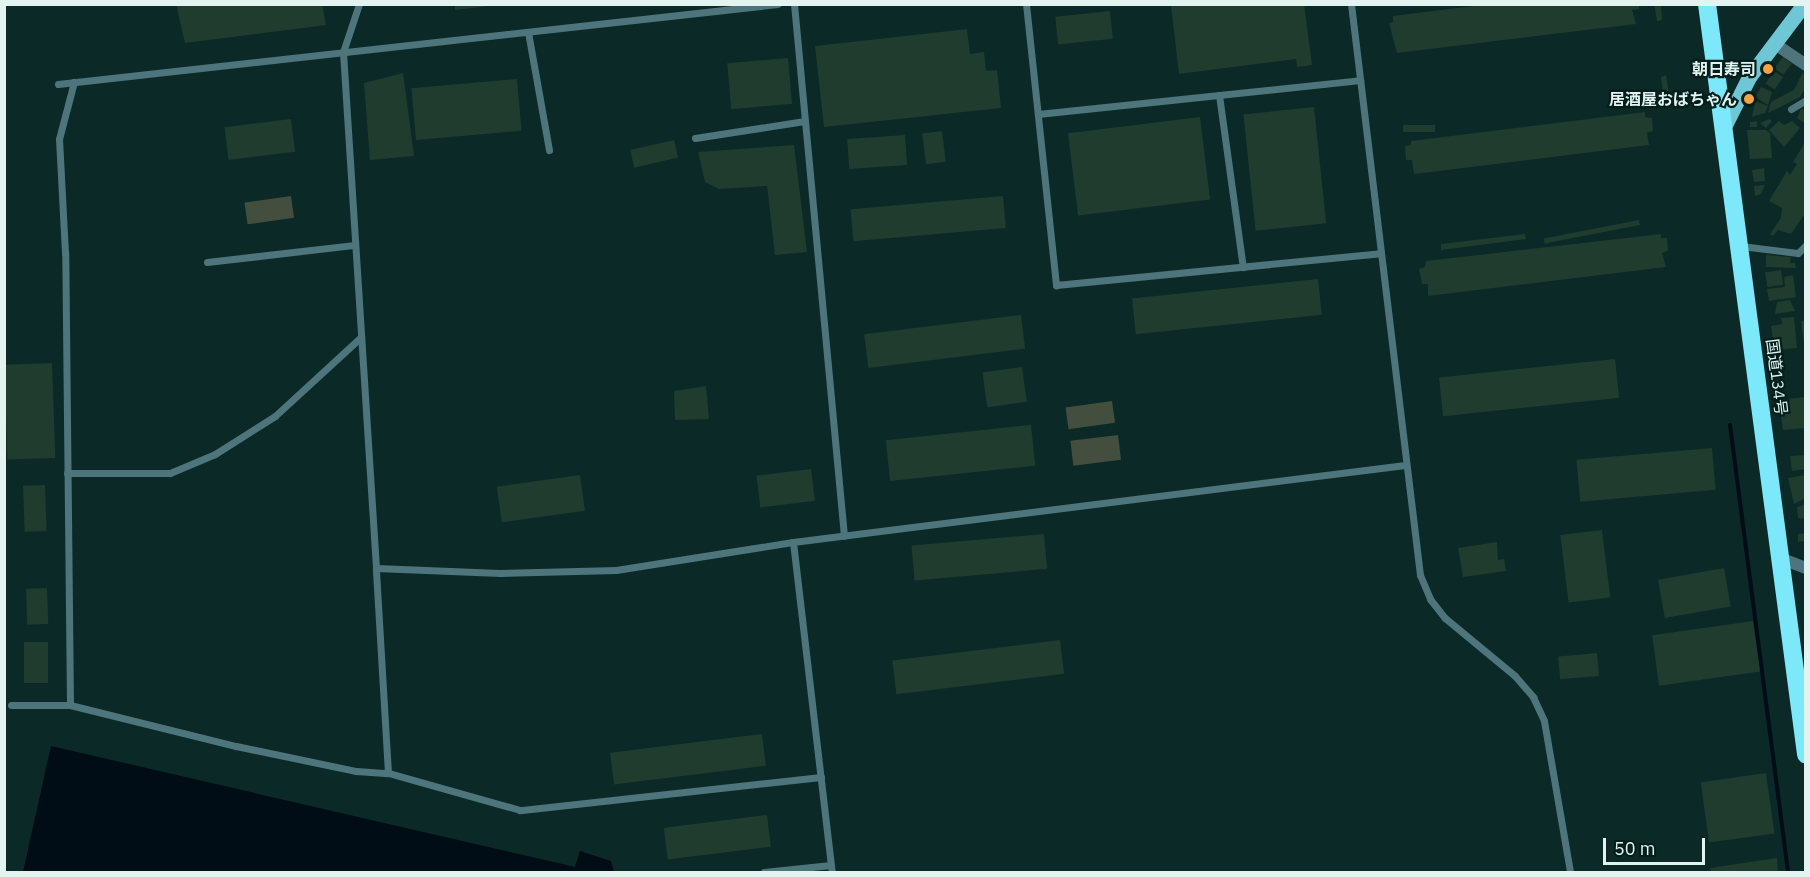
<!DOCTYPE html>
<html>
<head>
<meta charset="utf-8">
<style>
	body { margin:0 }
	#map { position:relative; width:1810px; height:877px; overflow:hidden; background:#0b2926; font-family:"IBM Plex Sans","Noto Sans JP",sans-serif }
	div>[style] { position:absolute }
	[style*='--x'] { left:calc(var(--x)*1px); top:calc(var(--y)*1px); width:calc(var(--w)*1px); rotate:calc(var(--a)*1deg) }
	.green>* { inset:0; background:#434e3e; transform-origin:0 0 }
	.water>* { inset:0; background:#000c16 }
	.stream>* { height:4px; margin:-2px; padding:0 2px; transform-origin:2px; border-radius:2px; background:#000c16 }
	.building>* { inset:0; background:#203c2e; transform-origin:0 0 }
	.lane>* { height:7px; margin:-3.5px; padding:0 3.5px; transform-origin:3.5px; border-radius:3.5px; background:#4d757b }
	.street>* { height:12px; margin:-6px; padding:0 6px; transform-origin:6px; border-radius:6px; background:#4d757b }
	.primary>* { height:15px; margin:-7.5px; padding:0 7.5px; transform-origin:7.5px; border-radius:7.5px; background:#6fc7d5 }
	.highway>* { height:18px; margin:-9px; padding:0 9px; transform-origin:9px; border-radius:9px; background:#7ce8f9 }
	.dots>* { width:16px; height:16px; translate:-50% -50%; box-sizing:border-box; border:3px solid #021f1c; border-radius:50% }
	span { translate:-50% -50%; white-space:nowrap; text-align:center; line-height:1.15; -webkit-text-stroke:4.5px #021f1c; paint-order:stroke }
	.poi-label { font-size:16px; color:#e2f3f0; font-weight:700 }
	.right { translate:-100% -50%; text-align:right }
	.street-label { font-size:16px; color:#e2f3f0 }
	.frame { position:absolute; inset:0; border:6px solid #e2f3f0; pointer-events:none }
	.scale { position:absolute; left:1603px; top:838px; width:102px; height:27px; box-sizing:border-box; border:3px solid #e2f3f0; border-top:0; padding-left:8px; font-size:18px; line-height:21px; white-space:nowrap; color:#e2f3f0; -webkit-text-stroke:4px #021f1c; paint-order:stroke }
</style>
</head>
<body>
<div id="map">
	<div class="green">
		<div style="left:291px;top:196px;width:22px;height:47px;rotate:82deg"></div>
		<div style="left:1112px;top:401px;width:22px;height:47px;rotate:82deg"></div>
		<div style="left:1118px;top:435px;width:25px;height:48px;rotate:83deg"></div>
	</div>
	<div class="water">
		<div style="clip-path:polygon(51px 746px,575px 867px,580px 851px,611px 861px,614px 872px,23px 872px)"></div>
	</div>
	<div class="stream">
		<div style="--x:1730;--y:425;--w:451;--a:82.6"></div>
	</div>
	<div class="building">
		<div style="clip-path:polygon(176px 4px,322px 4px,326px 25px,185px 43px)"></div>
		<div style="clip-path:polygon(455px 4px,490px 4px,490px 6px,455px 10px)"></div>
		<div style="clip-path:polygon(1184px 4px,1304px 4px,1312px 65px,1297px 67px,1296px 59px,1179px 74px,1171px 6px)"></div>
		<div style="clip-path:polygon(1490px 4px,1639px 4px,1639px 9px,1632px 10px,1636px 24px,1397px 53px,1389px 23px,1393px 22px,1393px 16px)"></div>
		<div style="clip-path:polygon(1654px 4px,1661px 4px,1662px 20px,1657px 21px)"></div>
		<div style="left:1110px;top:11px;width:28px;height:55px;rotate:84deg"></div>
		<div style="clip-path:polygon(967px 29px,970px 54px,984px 52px,986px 71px,997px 70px,1001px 108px,824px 127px,815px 46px)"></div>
		<div style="left:1783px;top:57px;width:11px;height:14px;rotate:38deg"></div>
		<div style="left:788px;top:58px;width:46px;height:61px;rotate:85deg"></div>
		<div style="left:1774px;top:71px;width:11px;height:15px;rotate:34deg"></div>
		<div style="clip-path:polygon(1803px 72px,1806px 87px,1800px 97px,1768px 113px,1771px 102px,1794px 90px)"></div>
		<div style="clip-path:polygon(403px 73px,414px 156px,370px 160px,364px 83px)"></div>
		<div style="clip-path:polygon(1666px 75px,1670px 100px,1664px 100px,1661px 77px)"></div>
		<div style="left:517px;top:79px;width:52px;height:106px;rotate:85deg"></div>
		<div style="clip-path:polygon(1761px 87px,1772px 92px,1768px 105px,1755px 97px)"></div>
		<div style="clip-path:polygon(1755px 101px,1768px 106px,1765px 113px,1752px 117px)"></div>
		<div style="left:1314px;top:107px;width:117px;height:71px;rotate:84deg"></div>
		<div style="clip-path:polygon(1801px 109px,1806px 110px,1806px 124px,1797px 118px)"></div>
		<div style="clip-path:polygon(1645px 112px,1645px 117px,1652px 118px,1653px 131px,1647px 133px,1649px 145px,1414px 174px,1412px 160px,1406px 160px,1405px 146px,1411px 145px,1411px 141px)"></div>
		<div style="left:1200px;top:117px;width:83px;height:133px;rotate:83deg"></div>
		<div style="left:291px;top:119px;width:33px;height:67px;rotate:83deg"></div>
		<div style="clip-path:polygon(1769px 119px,1772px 121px,1766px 128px,1760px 123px)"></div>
		<div style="clip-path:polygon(1757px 121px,1757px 127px,1750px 127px,1750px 122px)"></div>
		<div style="clip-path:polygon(1779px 121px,1784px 125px,1792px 121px,1800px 128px,1784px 147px,1769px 130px)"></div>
		<div style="left:1435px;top:125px;width:7px;height:32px;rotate:90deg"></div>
		<div style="clip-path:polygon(1747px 130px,1766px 130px,1770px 133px,1772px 158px,1750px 159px)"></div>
		<div style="left:942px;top:131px;width:31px;height:20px;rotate:83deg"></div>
		<div style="left:905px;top:135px;width:30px;height:58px;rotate:86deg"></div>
		<div style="left:674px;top:140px;width:18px;height:45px;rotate:77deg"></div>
		<div style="clip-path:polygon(1806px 141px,1806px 212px,1791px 234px,1778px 230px,1773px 236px,1770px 234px,1781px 218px,1782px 208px,1769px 201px,1787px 171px,1790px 175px,1797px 164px,1793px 162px)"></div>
		<div style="clip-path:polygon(794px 145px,807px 252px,775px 255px,767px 186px,719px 189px,705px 182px,698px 152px)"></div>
		<div style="clip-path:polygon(1764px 168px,1765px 181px,1754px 182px,1752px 170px)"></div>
		<div style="clip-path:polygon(1765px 185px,1761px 194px,1755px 196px,1754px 186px)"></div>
		<div style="left:1003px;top:196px;width:32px;height:153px;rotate:85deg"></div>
		<div style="left:1639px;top:220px;width:5px;height:97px;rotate:79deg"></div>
		<div style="clip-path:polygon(1525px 234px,1526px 239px,1441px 250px,1441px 244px)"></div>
		<div style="clip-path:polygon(1661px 234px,1661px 238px,1667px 238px,1668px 251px,1662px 253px,1666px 267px,1428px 296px,1428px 284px,1422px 284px,1419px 269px,1425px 267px,1426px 261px)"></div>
		<div style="clip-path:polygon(1766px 255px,1791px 257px,1790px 263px,1795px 263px,1796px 268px,1766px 267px)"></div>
		<div style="left:1781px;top:270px;width:15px;height:16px;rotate:82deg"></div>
		<div style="clip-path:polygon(1793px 275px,1796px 297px,1769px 301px,1767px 289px,1785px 287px,1784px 277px)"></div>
		<div style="left:1318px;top:279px;width:36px;height:187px;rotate:84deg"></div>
		<div style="clip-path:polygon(1790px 300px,1795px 311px,1775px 314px,1777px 302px)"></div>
		<div style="left:1021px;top:315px;width:34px;height:158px;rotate:83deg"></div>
		<div style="clip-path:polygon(1794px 317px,1797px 348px,1775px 350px,1771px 326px,1782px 324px,1781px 318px)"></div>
		<div style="clip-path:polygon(1806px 320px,1806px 345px,1804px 345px,1801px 321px)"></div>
		<div style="left:1615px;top:359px;width:39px;height:177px;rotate:84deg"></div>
		<div style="left:52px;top:363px;width:95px;height:48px;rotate:88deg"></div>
		<div style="left:1022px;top:367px;width:35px;height:40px;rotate:82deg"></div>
		<div style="clip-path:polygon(706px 386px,709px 419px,675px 420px,674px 391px)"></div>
		<div style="clip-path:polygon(1806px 397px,1806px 428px,1783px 430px,1779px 400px)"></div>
		<div style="left:1031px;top:425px;width:41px;height:146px;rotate:84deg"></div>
		<div style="left:1712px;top:448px;width:42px;height:136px;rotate:85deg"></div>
		<div style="clip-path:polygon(1806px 455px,1806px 469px,1792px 471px,1790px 456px)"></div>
		<div style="left:811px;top:469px;width:32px;height:55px;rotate:83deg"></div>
		<div style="left:580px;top:475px;width:36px;height:84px;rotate:82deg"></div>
		<div style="clip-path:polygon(1806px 475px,1806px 498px,1794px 504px,1788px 478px)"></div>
		<div style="left:45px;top:485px;width:46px;height:22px;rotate:88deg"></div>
		<div style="clip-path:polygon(1806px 504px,1806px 519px,1798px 518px,1797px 507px)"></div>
		<div style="left:1602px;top:530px;width:68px;height:42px;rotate:83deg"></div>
		<div style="clip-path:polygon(1806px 533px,1806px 541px,1798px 542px,1798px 534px)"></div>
		<div style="left:1044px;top:534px;width:35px;height:133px;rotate:85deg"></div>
		<div style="clip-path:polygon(1497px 542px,1498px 560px,1504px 559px,1506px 571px,1463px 577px,1458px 548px)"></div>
		<div style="left:1724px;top:568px;width:39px;height:67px;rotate:80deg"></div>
		<div style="left:47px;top:588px;width:36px;height:21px;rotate:88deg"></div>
		<div style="left:1753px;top:621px;width:51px;height:102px;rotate:82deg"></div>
		<div style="left:1060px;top:640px;width:34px;height:169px;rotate:83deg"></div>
		<div style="left:24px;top:642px;width:24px;height:41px"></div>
		<div style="left:1597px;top:653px;width:23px;height:39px;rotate:85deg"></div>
		<div style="left:762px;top:734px;width:32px;height:153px;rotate:83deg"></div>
		<div style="left:1766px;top:773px;width:61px;height:66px;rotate:82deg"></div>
		<div style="left:767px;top:815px;width:32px;height:104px;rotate:83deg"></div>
		<div style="clip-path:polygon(1777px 858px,1778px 872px,1711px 872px,1710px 868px)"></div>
	</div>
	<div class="lane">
		<div style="--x:359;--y:4;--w:51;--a:108.4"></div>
		<div style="--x:343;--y:52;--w:517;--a:86.34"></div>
		<div style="--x:794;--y:4;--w:534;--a:84.63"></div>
		<div style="--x:1026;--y:4;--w:283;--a:83.9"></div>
		<div style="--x:1056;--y:285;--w:326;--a:-5.6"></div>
		<div style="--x:1351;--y:4;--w:575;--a:83.11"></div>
		<div style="--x:1420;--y:575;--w:26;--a:67"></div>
		<div style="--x:1430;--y:599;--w:24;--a:52"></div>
		<div style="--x:1445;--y:618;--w:91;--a:39.6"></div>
		<div style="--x:1515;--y:676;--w:28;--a:49"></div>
		<div style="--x:1533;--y:697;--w:26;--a:65"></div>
		<div style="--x:1544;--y:721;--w:153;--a:80.2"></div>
		<div style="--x:528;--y:32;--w:120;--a:79.9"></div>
		<div style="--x:58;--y:84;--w:724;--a:-6.34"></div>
		<div style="--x:1219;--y:95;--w:174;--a:82.1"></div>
		<div style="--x:1791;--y:109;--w:17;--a:-31"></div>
		<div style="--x:1038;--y:114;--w:324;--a:-6"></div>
		<div style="--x:695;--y:138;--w:111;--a:-8.8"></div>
		<div style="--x:1741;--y:246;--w:57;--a:7"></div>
		<div style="--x:1798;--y:253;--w:11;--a:-45"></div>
		<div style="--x:207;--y:262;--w:149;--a:-6.6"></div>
		<div style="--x:67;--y:473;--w:103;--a:0"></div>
		<div style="--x:170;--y:473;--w:49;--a:-22.9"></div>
		<div style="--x:215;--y:454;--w:71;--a:-32.3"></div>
		<div style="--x:275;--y:416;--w:117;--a:-42.6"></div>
		<div style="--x:793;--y:542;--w:332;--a:83.3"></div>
		<div style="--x:11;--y:705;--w:59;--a:0"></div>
		<div style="--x:70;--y:705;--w:171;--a:13.9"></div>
		<div style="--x:236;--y:746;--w:123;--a:11.8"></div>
		<div style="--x:356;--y:771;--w:32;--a:4"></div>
		<div style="--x:70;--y:705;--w:452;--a:-90.6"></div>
		<div style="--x:65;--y:253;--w:114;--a:-93"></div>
		<div style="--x:59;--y:139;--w:59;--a:-75.3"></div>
		<div style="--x:821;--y:777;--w:303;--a:173.7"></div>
		<div style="--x:520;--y:810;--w:137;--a:-164.3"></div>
		<div style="--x:388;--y:773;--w:205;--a:-93.4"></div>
		<div style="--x:376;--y:568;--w:124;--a:2.3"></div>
		<div style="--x:500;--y:573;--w:116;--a:-1.5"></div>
		<div style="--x:616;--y:570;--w:179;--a:-9"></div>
		<div style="--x:793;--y:542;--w:617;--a:-7.17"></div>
		<div style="--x:764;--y:872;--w:67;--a:-6"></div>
	</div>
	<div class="street">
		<div style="--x:1775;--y:44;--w:37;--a:34"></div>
		<div style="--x:1780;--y:558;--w:28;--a:21"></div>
	</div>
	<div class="primary">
		<div style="--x:1725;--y:125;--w:54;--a:-63.4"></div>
		<div style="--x:1749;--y:77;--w:91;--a:-53"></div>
	</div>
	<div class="highway">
		<div style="--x:1707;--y:4;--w:757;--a:82.48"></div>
	</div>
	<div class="dots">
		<div style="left:1768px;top:69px;background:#f6a247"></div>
		<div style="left:1749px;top:99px;background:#f6a247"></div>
	</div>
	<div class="poi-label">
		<span class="right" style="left:1756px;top:69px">朝日寿司</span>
		<span class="right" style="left:1737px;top:99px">居酒屋おばちゃん</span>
	</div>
	<div class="street-label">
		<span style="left:1777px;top:377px;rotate:83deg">国道134号</span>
	</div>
	<div class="frame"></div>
	<div class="scale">50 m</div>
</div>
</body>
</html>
